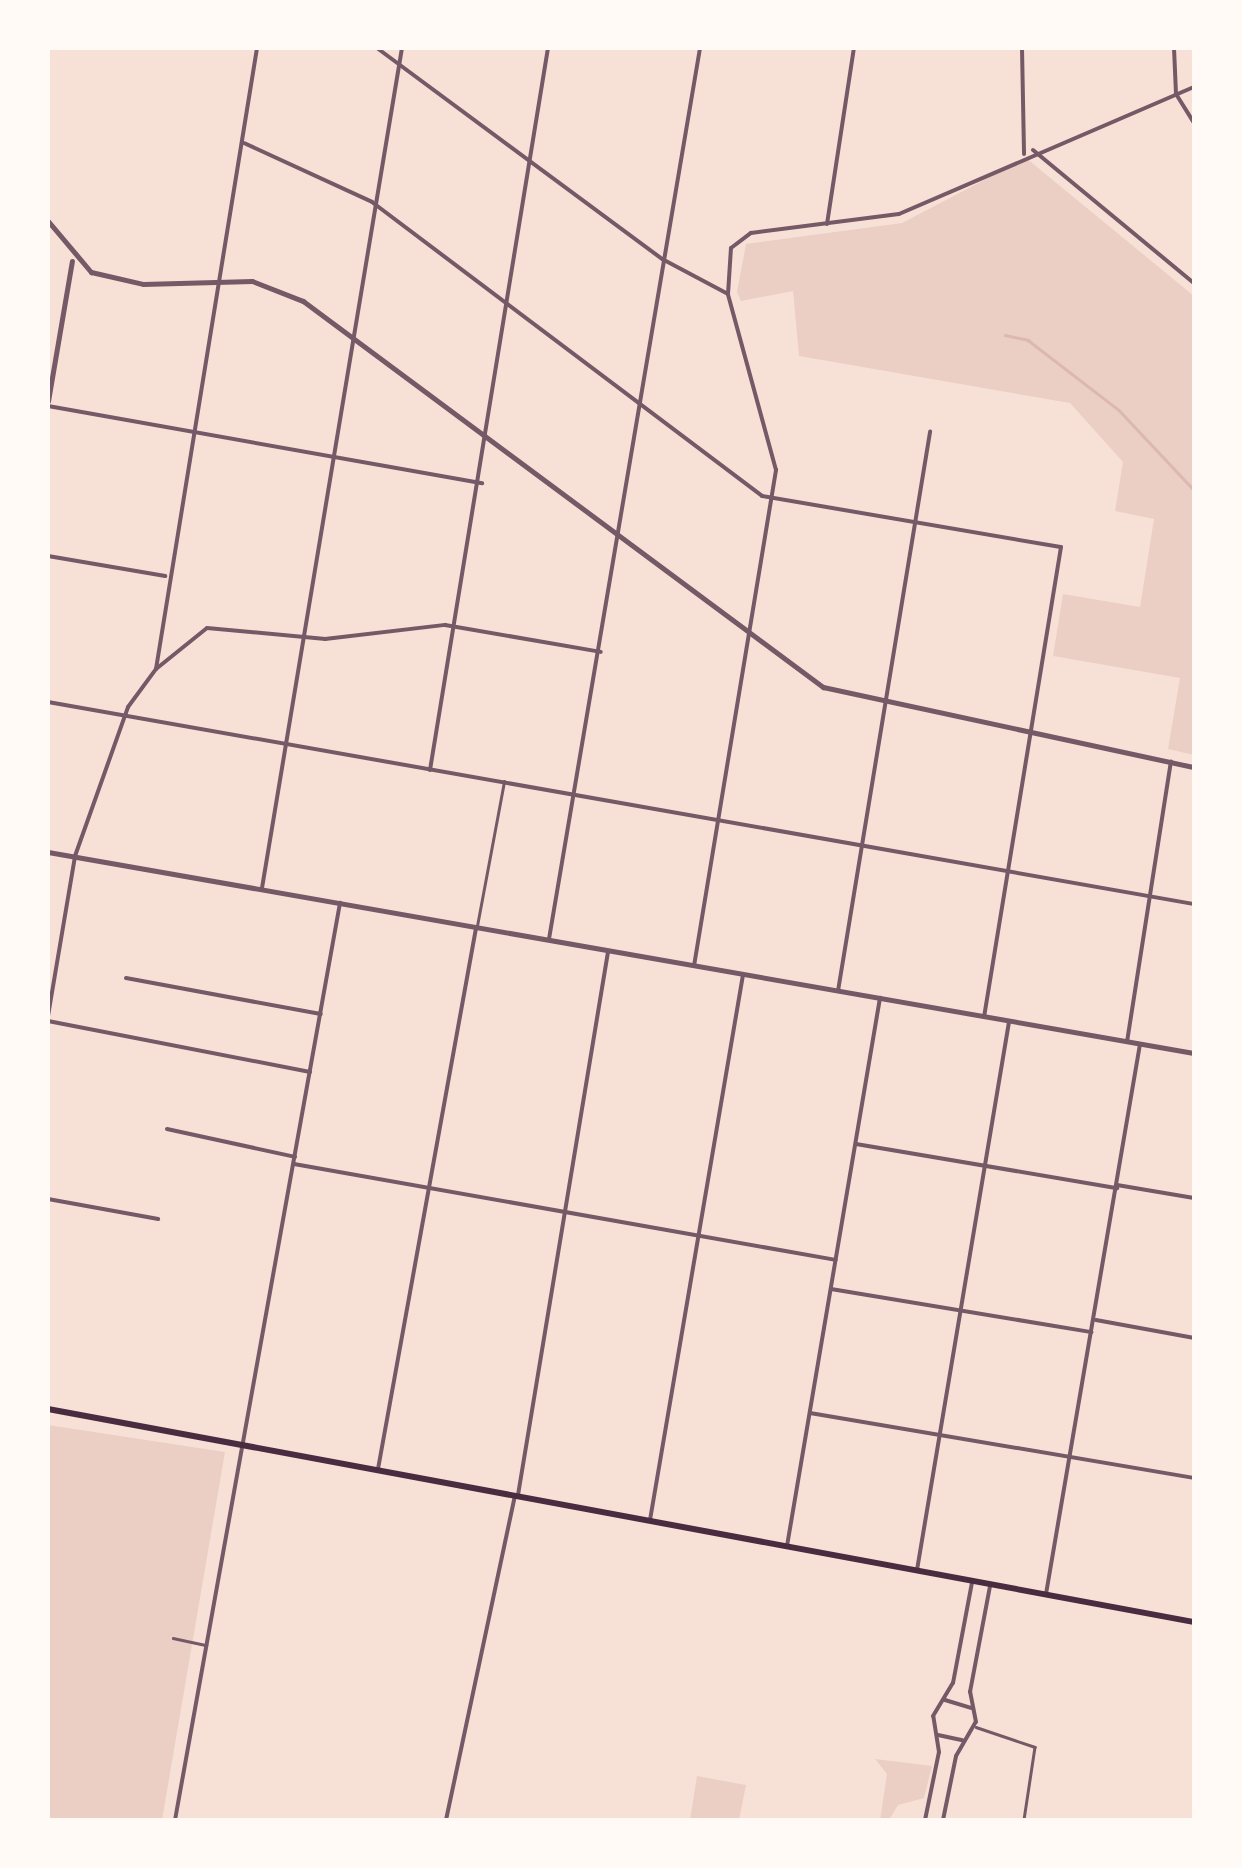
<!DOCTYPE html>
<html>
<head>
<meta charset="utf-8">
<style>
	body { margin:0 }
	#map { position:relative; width:1242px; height:1868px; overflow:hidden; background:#f7e1d7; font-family:"Golos Text",sans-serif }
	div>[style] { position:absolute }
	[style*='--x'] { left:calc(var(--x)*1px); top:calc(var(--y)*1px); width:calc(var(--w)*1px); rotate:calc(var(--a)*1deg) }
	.green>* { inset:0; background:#ebcfc5 }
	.stream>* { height:2.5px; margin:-1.25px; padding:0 1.25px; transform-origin:1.25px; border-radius:1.25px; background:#dcb8b0 }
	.service>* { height:2.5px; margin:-1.25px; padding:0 1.25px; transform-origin:1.25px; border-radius:1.25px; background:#755966 }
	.minor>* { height:4px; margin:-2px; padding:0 2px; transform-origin:2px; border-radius:2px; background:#755966 }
	.tertiary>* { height:5px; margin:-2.5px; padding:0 2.5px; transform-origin:2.5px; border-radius:2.5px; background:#755966 }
	.secondary>* { height:6px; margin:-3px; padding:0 3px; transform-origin:3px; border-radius:3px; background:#4a2c40 }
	span { translate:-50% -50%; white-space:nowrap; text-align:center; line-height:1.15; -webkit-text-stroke:10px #fffaf5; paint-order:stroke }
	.frame { position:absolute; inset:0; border:50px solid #fffaf5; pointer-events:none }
</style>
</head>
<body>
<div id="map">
	<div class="green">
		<div style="clip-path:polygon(1026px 158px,1194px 296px,1194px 755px,1168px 749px,1180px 678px,1053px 656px,1063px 594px,1140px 607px,1154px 519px,1115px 511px,1123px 462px,1070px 403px,799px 356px,793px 291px,741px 301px,737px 292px,746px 244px,902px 223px)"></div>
		<div style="clip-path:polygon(48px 1425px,225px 1452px,162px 1820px,48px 1820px)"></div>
		<div style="clip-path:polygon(875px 1759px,932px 1766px,924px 1798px,898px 1805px,889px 1820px,880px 1820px,887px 1774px)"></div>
		<div style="clip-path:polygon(697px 1776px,746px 1785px,739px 1820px,690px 1820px)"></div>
	</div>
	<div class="stream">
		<div style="--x:1005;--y:335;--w:24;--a:12"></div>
		<div style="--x:1028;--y:340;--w:115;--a:37.6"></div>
		<div style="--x:1119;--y:410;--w:110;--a:46.8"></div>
	</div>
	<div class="service">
		<div style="--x:477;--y:926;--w:147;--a:-79.4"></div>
		<div style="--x:173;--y:1638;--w:34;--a:12"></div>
		<div style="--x:976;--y:1727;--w:62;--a:18.7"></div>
		<div style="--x:1035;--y:1747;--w:74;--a:98.6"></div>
	</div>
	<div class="minor">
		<div style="--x:377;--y:48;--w:357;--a:36.5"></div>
		<div style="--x:664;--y:260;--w:72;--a:28"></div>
		<div style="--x:1022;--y:48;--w:106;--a:88.9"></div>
		<div style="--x:1174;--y:48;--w:46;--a:87.5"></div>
		<div style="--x:1176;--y:94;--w:34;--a:58"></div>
		<div style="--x:244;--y:143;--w:141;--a:24.7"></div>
		<div style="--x:372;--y:202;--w:488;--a:37"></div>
		<div style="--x:762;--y:496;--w:303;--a:9.7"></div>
		<div style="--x:1061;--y:547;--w:476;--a:99.3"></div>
		<div style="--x:1033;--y:150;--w:209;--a:39.6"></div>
		<div style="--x:827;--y:224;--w:178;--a:-81.3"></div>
		<div style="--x:48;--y:406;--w:441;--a:10.1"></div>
		<div style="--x:48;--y:556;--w:119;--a:9.7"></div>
		<div style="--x:156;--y:669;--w:629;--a:-80.76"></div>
		<div style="--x:48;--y:702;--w:1164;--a:10"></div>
		<div style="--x:430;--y:770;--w:732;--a:-80.72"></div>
		<div style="--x:262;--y:888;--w:852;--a:-80.54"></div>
		<div style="--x:549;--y:939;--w:904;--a:-80.38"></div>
		<div style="--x:694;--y:966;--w:503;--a:-80.61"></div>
		<div style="--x:776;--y:470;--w:182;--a:-105.3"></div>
		<div style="--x:728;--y:294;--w:46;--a:-86.3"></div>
		<div style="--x:731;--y:248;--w:25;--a:-37"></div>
		<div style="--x:751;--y:233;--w:149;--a:-7.3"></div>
		<div style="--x:899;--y:214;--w:321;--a:-23.3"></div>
		<div style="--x:126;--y:978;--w:198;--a:10.5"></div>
		<div style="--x:838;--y:991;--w:567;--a:-80.65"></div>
		<div style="--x:48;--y:1016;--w:162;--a:-80.4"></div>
		<div style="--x:75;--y:856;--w:158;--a:-70.4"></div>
		<div style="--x:128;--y:707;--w:47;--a:-53.6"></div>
		<div style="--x:156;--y:669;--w:65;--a:-38.8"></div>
		<div style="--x:207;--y:628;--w:119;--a:5.3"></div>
		<div style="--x:325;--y:639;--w:121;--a:-6.7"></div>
		<div style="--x:445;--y:625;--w:158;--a:9.8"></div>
		<div style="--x:48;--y:1021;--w:267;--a:11"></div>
		<div style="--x:1127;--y:1042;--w:284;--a:-81.1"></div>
		<div style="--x:167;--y:1129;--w:131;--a:12.3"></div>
		<div style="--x:856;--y:1144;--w:265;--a:9.6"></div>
		<div style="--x:294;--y:1164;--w:550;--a:10.04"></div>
		<div style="--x:1117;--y:1185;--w:78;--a:9.6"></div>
		<div style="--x:48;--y:1199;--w:112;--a:10.3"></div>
		<div style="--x:831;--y:1289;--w:264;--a:9.4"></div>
		<div style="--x:1096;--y:1320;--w:100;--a:10.4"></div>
		<div style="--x:810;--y:1413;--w:389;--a:9.6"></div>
		<div style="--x:378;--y:1469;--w:550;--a:-79.73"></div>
		<div style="--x:518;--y:1495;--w:550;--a:-80.59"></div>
		<div style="--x:650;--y:1520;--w:553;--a:-80.32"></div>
		<div style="--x:787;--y:1546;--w:556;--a:-80.37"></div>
		<div style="--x:917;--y:1570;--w:556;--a:-80.47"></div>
		<div style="--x:1046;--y:1594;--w:558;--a:-80.3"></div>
		<div style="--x:945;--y:1700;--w:28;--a:17"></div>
		<div style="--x:938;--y:1735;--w:25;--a:12"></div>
		<div style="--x:175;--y:1820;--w:932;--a:-79.8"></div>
		<div style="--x:446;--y:1820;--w:332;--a:-78"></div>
		<div style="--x:925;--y:1820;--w:69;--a:-78.4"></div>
		<div style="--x:939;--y:1752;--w:36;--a:-99"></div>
		<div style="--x:933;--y:1716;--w:39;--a:-59"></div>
		<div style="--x:953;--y:1683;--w:103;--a:-79.3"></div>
		<div style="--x:943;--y:1820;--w:65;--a:-78.5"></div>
		<div style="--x:956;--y:1756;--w:39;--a:-60"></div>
		<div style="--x:976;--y:1722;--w:31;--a:-101"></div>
		<div style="--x:970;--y:1692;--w:108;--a:-79.3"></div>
	</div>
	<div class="tertiary">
		<div style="--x:48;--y:221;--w:67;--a:49.9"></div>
		<div style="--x:91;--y:272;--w:53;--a:13"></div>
		<div style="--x:143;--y:284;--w:109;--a:-1.6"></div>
		<div style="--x:252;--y:281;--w:55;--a:21.4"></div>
		<div style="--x:303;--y:301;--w:648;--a:36.59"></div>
		<div style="--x:823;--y:687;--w:380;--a:12.2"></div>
		<div style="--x:48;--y:401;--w:142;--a:-80.3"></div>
		<div style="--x:48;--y:852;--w:1163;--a:9.95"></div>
	</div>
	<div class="secondary">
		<div style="--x:48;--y:1409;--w:1166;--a:10.53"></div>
	</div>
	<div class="frame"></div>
</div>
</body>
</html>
